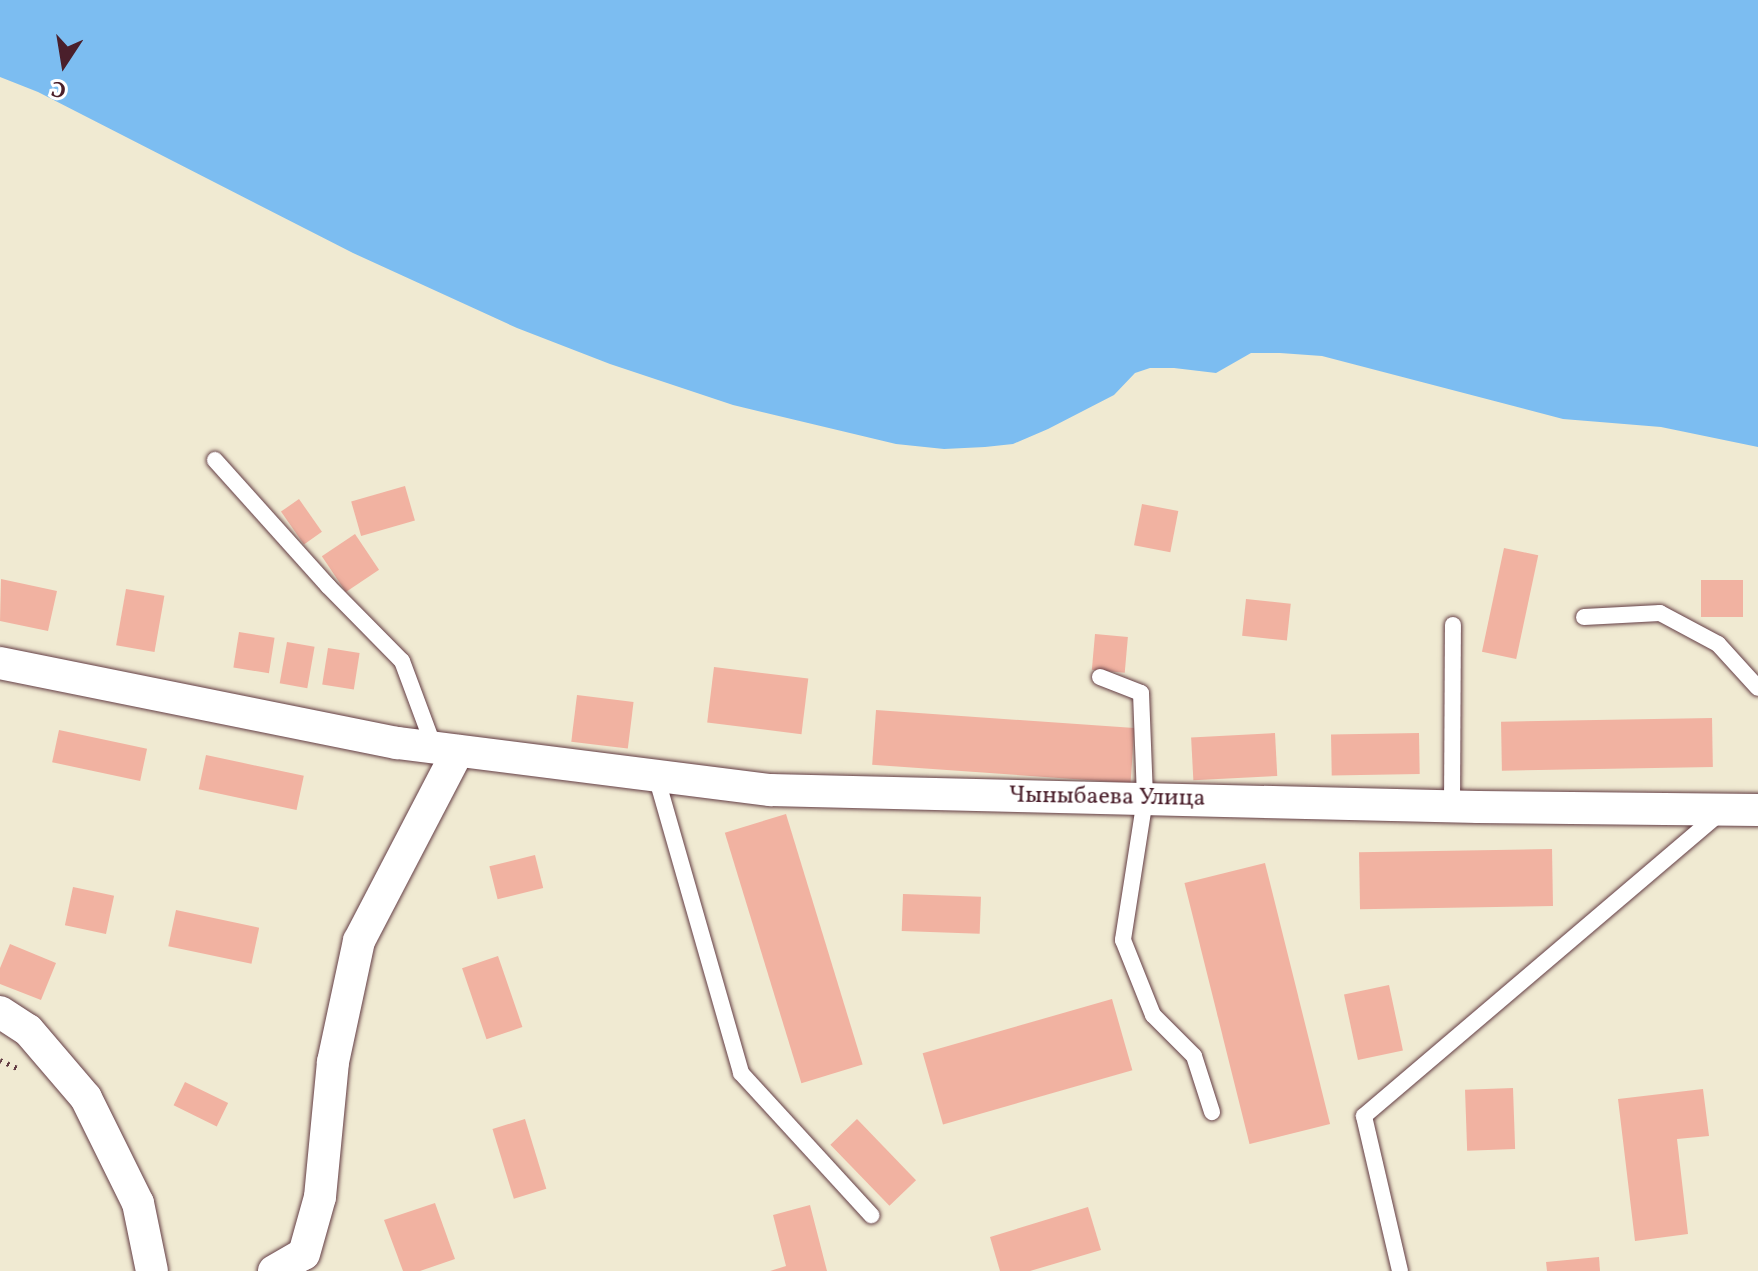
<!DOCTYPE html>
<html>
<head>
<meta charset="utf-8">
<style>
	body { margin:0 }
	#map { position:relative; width:1758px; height:1271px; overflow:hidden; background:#f0ead2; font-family:Vollkorn,serif }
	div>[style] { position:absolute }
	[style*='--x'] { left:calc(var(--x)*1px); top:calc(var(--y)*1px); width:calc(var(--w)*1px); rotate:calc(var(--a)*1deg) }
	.water>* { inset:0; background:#7cbdf1 }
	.building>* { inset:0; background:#f1b2a1; transform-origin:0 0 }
	.path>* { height:5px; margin-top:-2.5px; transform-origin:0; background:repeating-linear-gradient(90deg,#633d44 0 2px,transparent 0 8px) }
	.roads { filter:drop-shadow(0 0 2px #633d44) drop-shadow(0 0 2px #633d44) }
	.lane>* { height:16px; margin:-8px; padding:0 8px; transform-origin:8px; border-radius:8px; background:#fff }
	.street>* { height:32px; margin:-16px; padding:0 16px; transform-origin:16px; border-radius:16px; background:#fff }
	span { translate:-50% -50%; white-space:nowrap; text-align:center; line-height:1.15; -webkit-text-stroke:6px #fff; paint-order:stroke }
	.street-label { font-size:24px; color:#4a1f2b }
	.north { position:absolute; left:24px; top:24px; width:80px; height:80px; -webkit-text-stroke:6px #fff; paint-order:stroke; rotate:192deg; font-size:22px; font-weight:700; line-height:32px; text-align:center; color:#4a1f2b }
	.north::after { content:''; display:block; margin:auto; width:28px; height:36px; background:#4a1f2b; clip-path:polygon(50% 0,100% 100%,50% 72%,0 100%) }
</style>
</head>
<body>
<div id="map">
	<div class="water">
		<div style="clip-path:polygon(0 0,1758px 0,1758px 447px,1661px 427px,1563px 419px,1322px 356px,1280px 353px,1251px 353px,1216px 373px,1174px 368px,1150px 368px,1135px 373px,1114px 395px,1048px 429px,1013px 444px,985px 447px,944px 449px,896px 444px,733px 405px,610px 364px,517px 328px,353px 253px,38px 92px,0 77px)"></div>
	</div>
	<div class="building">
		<div style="left:405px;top:486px;width:36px;height:56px;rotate:74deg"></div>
		<div style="left:299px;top:499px;width:40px;height:22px;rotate:55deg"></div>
		<div style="left:1142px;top:504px;width:37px;height:42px;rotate:11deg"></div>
		<div style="left:355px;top:534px;width:43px;height:40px;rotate:56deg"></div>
		<div style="left:1504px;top:548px;width:35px;height:106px;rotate:12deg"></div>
		<div style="clip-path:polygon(1px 579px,57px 591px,48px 631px,0 621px)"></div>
		<div style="left:1743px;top:580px;width:37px;height:42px;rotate:90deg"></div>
		<div style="left:126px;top:589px;width:39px;height:57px;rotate:10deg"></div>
		<div style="left:1246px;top:599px;width:45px;height:37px;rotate:6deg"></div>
		<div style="left:239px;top:632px;width:36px;height:36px;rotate:9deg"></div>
		<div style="left:1095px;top:634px;width:33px;height:36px;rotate:5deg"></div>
		<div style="left:287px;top:642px;width:28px;height:42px;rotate:10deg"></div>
		<div style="left:328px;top:648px;width:32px;height:37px;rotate:9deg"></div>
		<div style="left:714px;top:667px;width:95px;height:56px;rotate:7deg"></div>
		<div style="left:577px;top:695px;width:57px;height:47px;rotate:7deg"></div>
		<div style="left:876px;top:710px;width:259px;height:55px;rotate:4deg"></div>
		<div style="left:1712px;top:718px;width:49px;height:211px;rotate:89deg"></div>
		<div style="left:59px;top:730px;width:90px;height:33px;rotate:12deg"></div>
		<div style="left:1275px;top:733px;width:43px;height:84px;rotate:87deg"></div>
		<div style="left:1419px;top:733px;width:41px;height:88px;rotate:89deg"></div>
		<div style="left:206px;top:755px;width:100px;height:35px;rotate:12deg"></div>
		<div style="left:786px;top:814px;width:262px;height:64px;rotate:73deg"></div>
		<div style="left:1552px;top:849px;width:57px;height:193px;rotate:89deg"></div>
		<div style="left:535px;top:855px;width:34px;height:47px;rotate:76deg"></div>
		<div style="left:1265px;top:863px;width:269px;height:83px;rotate:76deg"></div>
		<div style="left:73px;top:887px;width:42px;height:39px;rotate:12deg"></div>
		<div style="left:903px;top:894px;width:78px;height:37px;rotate:2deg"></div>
		<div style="left:176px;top:910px;width:85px;height:37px;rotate:12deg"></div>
		<div style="clip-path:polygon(10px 944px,56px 963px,41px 1000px,0 984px,0 968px)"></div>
		<div style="left:498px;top:956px;width:75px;height:38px;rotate:71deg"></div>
		<div style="left:1389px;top:985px;width:67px;height:46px;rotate:78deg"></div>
		<div style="left:1112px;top:999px;width:74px;height:197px;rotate:74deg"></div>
		<div style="left:185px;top:1082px;width:48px;height:26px;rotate:26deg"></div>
		<div style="left:1513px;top:1088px;width:61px;height:48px;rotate:88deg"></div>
		<div style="clip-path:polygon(1703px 1089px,1709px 1136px,1677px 1139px,1688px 1234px,1635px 1241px,1618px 1099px)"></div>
		<div style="left:525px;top:1119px;width:73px;height:34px;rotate:73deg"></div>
		<div style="left:857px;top:1119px;width:85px;height:37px;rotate:46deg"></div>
		<div style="clip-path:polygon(435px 1203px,455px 1259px,420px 1271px,403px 1271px,384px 1220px)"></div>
		<div style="clip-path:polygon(810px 1205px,827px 1271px,770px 1271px,786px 1266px,773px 1215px)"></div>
		<div style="clip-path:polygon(1088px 1207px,1101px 1250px,1030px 1271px,1000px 1271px,990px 1237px)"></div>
		<div style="clip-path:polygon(1599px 1257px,1600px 1271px,1547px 1271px,1546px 1262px)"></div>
	</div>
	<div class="path">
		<div style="--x:0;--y:1060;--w:21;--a:25"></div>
	</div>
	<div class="roads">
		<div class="lane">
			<div style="--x:215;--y:460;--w:169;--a:48.1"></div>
			<div style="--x:328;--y:586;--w:105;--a:45.4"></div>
			<div style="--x:402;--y:661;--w:92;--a:69.6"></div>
			<div style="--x:1584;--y:617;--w:76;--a:-3"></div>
			<div style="--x:1660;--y:613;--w:66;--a:28.1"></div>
			<div style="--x:1718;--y:644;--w:59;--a:47.7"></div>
			<div style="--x:1100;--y:677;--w:44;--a:21.3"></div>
			<div style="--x:1141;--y:693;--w:106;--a:87.8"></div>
			<div style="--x:1145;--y:799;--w:143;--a:98.9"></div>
			<div style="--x:1123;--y:940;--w:81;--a:68.2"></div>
			<div style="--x:1153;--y:1015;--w:58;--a:45"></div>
			<div style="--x:1194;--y:1056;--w:59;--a:72.2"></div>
			<div style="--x:656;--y:776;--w:309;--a:74"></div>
			<div style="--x:741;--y:1073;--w:193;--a:47.5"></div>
			<div style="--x:1452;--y:806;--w:181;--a:-89.7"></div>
			<div style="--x:1400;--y:1271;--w:159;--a:-103.1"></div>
			<div style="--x:1364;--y:1116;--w:467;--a:-40.4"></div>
		</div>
		<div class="street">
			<div style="--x:0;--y:663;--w:405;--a:11.4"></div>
			<div style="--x:397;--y:743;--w:376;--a:7.2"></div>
			<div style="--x:770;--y:790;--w:708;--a:1.38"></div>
			<div style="--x:1478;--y:807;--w:280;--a:0.6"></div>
			<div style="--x:0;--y:1012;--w:33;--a:33"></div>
			<div style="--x:28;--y:1030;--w:89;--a:49.5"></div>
			<div style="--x:86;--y:1098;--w:117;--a:63.7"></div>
			<div style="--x:138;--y:1203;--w:69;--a:78.4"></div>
			<div style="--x:274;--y:1271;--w:34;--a:-30"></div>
			<div style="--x:304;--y:1254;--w:59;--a:-74.3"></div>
			<div style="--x:320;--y:1197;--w:136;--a:-84.5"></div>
			<div style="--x:333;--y:1062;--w:124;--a:-77.9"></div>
			<div style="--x:359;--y:941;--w:214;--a:-62.5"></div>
		</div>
	</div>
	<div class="street-label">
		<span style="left:1107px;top:798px;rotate:1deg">Чыныбаева Улица</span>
	</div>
	<div class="north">С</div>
</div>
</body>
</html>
